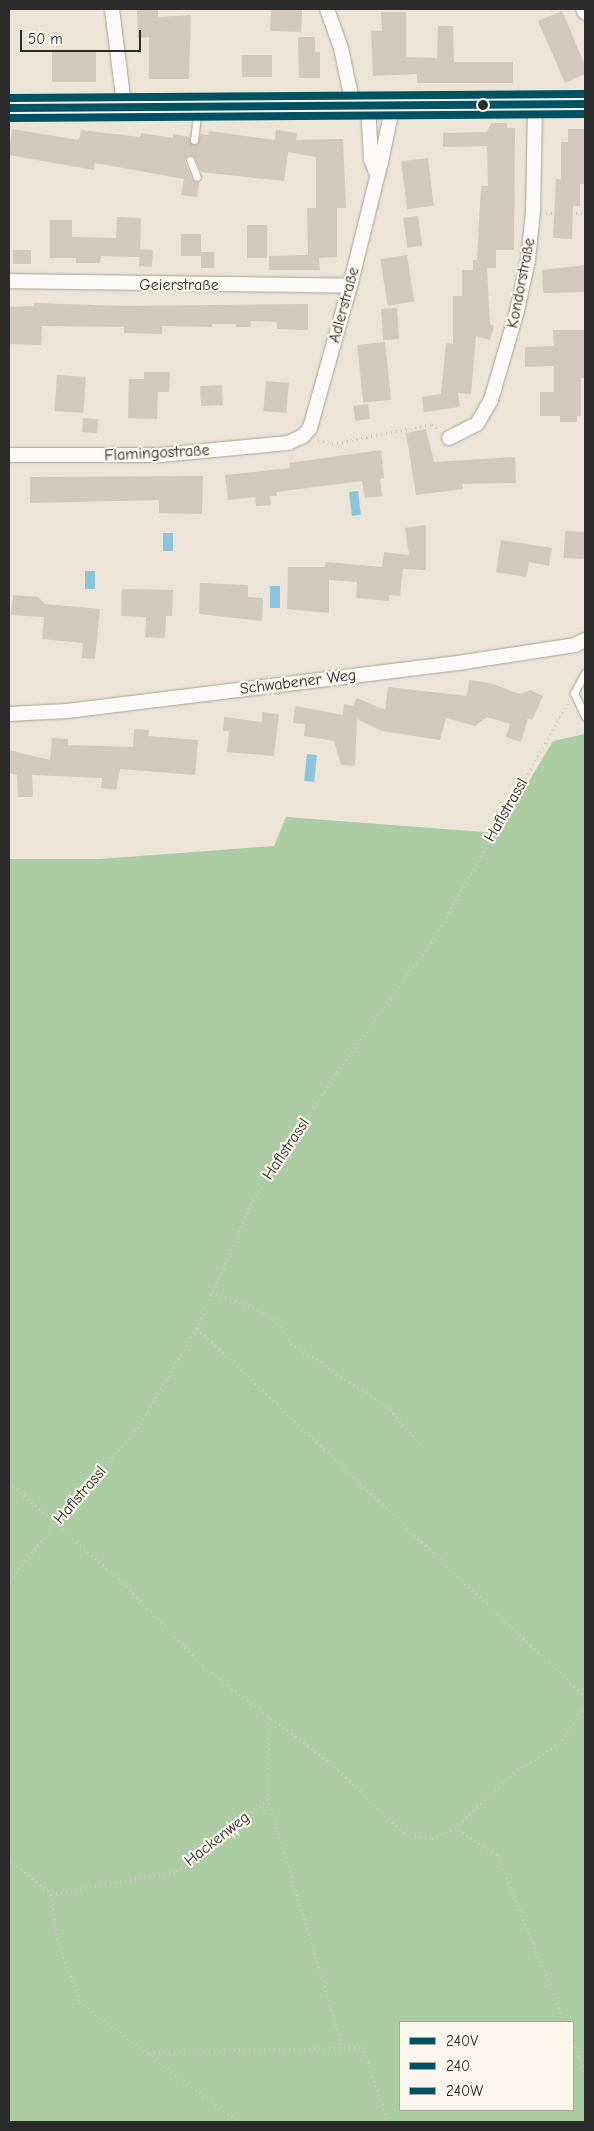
<!DOCTYPE html>
<html>
<head>
<meta charset="utf-8">
<style>
	body { margin:0 }
	#map { position:relative; width:594px; height:2131px; overflow:hidden; background:#ece4d7; font-family:"Comic Neue",sans-serif }
	div>[style] { position:absolute }
	[style*='--x'] { left:calc(var(--x)*1px); top:calc(var(--y)*1px); width:calc(var(--w)*1px); rotate:calc(var(--a)*1deg) }
	.forest>* { inset:0; background:#accca4 }
	.water>* { inset:0; background:#8cc4dd; transform-origin:0 0 }
	.building>* { inset:0; background:#d2c8bb; transform-origin:0 0 }
	.path>* { height:3px; margin-top:-1.5px; transform-origin:0; background:repeating-linear-gradient(90deg,#cbc9c6 0 1px,transparent 0 5px) }
	.roads { filter:drop-shadow(0 0 1px #a6a29a) drop-shadow(0 0 1px #a6a29a) }
	.lane>* { height:7px; margin:-3.5px; padding:0 3.5px; transform-origin:3.5px; border-radius:3.5px; background:#fcfbf9 }
	.street>* { height:14px; margin:-7px; padding:0 7px; transform-origin:7px; border-radius:7px; background:#fcfbf9 }
	.bus-1>* { height:8px; margin:-4px; padding:0 4px; transform-origin:4px; border-radius:4px; background:#005262 }
	.bus-2>* { height:8px; margin:-4px; padding:0 4px; transform-origin:4px; border-radius:4px; background:#005262 }
	.bus-3>* { height:8px; margin:-4px; padding:0 4px; transform-origin:4px; border-radius:4px; background:#005262 }
	.dots>* { width:14px; height:14px; translate:-50% -50%; box-sizing:border-box; border:2px solid #fbf7ec; border-radius:50% }
	span { translate:-50% -50%; white-space:nowrap; text-align:center; line-height:1.15; -webkit-text-stroke:4.5px #fbf7ec; paint-order:stroke }
	.street-label { font-size:16px; color:#2b2b2b }
	.frame { position:absolute; inset:0; border:10px solid #2b2b2b; pointer-events:none }
	.legend { position:absolute; left:399px; top:2021px; width:175px; height:90px; box-sizing:border-box; background:#fbf7ec; border:1px solid #a8a59f; margin:0; padding:6px 9px; list-style:none; font-size:15px; color:#2b2b2b }
	.legend li { display:flex; align-items:center; gap:10px; height:25px }
	.legend b { width:25px; border:1px solid #a8a59f }
	.scale { position:absolute; left:20px; top:30px; width:121px; height:22px; box-sizing:border-box; border:2px solid #2b2b2b; border-top:0; padding-left:6px; font-size:15px; line-height:18px; white-space:nowrap; color:#2b2b2b; -webkit-text-stroke:4px #fbf7ec; paint-order:stroke }
</style>
</head>
<body>
<div id="map">
	<div class="forest">
		<div style="clip-path:polygon(evenodd,585px 734px,585px 2122px,9px 2122px,9px 859px,100px 859px,274px 846px,286px 817px,498px 833px,553px 741px,585px 734px,400px 2022px,573px 2022px,573px 2110px,400px 2110px,400px 2022px)"></div>
	</div>
	<div class="water">
		<div style="left:358px;top:491px;width:24px;height:9px;rotate:83deg"></div>
		<div style="left:163px;top:533px;width:10px;height:18px"></div>
		<div style="left:85px;top:571px;width:10px;height:18px"></div>
		<div style="left:270px;top:586px;width:10px;height:22px"></div>
		<div style="left:307px;top:754px;width:10px;height:27px;rotate:6deg"></div>
	</div>
	<div class="building">
		<div style="clip-path:polygon(137px 9px,158px 9px,158px 17px,191px 15px,189px 79px,149px 79px,149px 37px,138px 38px)"></div>
		<div style="left:271px;top:9px;width:31px;height:22px;rotate:2deg"></div>
		<div style="clip-path:polygon(562px 11px,585px 65px,585px 74px,565px 83px,538px 21px)"></div>
		<div style="clip-path:polygon(381px 12px,406px 12px,406px 57px,437px 58px,438px 26px,453px 26px,454px 62px,513px 62px,513px 83px,417px 83px,417px 74px,373px 76px,371px 31px,382px 31px)"></div>
		<div style="clip-path:polygon(298px 37px,315px 37px,315px 52px,320px 52px,320px 78px,299px 78px)"></div>
		<div style="left:96px;top:52px;width:30px;height:44px;rotate:90deg"></div>
		<div style="left:242px;top:55px;width:30px;height:22px"></div>
		<div style="clip-path:polygon(491px 123px,507px 123px,507px 128px,515px 128px,514px 250px,496px 250px,496px 268px,487px 268px,490px 324px,494px 326px,490px 340px,476px 336px,471px 394px,458px 393px,460px 407px,424px 412px,422px 397px,441px 394px,446px 343px,453px 344px,453px 296px,462px 296px,462px 270px,473px 270px,473px 260px,477px 260px,481px 186px,488px 186px,487px 146px,443px 147px,443px 133px,487px 132px)"></div>
		<div style="clip-path:polygon(12px 129px,79px 140px,81px 130px,140px 137px,141px 133px,173px 138px,173px 134px,189px 137px,194px 145px,198px 143px,201px 134px,208px 135px,209px 131px,275px 140px,276px 130px,297px 133px,296px 140px,343px 139px,346px 208px,337px 208px,337px 257px,319px 258px,320px 270px,269px 270px,269px 256px,308px 255px,307px 208px,316px 208px,316px 157px,288px 152px,284px 181px,201px 172px,195px 158px,188px 155px,185px 162px,192px 179px,199px 182px,197px 197px,181px 195px,184px 179px,95px 163px,94px 170px,9px 155px)"></div>
		<div style="clip-path:polygon(568px 129px,585px 129px,585px 184px,580px 184px,580px 206px,573px 206px,572px 239px,553px 238px,556px 179px,561px 179px,561px 142px,568px 142px)"></div>
		<div style="left:428px;top:158px;width:48px;height:27px;rotate:83deg"></div>
		<div style="left:418px;top:216px;width:30px;height:15px;rotate:82deg"></div>
		<div style="clip-path:polygon(117px 217px,141px 218px,140px 257px,101px 256px,100px 263px,76px 263px,76px 258px,50px 258px,50px 220px,72px 220px,72px 237px,116px 238px)"></div>
		<div style="left:247px;top:225px;width:20px;height:33px"></div>
		<div style="clip-path:polygon(181px 234px,201px 234px,201px 252px,214px 252px,214px 268px,201px 268px,201px 256px,181px 256px)"></div>
		<div style="left:140px;top:249px;width:13px;height:17px;rotate:4deg"></div>
		<div style="left:13px;top:250px;width:18px;height:14px"></div>
		<div style="left:407px;top:255px;width:47px;height:27px;rotate:81deg"></div>
		<div style="clip-path:polygon(585px 265px,585px 292px,543px 293px,542px 270px)"></div>
		<div style="clip-path:polygon(34px 303px,125px 306px,308px 304px,308px 330px,277px 329px,277px 322px,251px 321px,251px 327px,236px 327px,236px 324px,212px 324px,212px 327px,162px 326px,162px 334px,124px 333px,124px 327px,42px 326px,41px 345px,9px 344px,9px 307px,34px 306px)"></div>
		<div style="left:397px;top:308px;width:31px;height:16px;rotate:86deg"></div>
		<div style="clip-path:polygon(553px 330px,585px 330px,585px 378px,581px 378px,581px 416px,577px 416px,577px 422px,560px 422px,560px 416px,540px 416px,540px 392px,554px 392px,554px 366px,525px 367px,525px 347px,554px 346px)"></div>
		<div style="left:385px;top:342px;width:58px;height:28px;rotate:84deg"></div>
		<div style="clip-path:polygon(144px 372px,170px 372px,169px 392px,158px 392px,157px 419px,128px 418px,129px 379px,144px 379px)"></div>
		<div style="left:57px;top:375px;width:29px;height:36px;rotate:4deg"></div>
		<div style="left:266px;top:381px;width:23px;height:30px;rotate:5deg"></div>
		<div style="left:222px;top:385px;width:20px;height:22px;rotate:87deg"></div>
		<div style="left:368px;top:404px;width:15px;height:15px;rotate:82deg"></div>
		<div style="left:83px;top:418px;width:15px;height:14px;rotate:4deg"></div>
		<div style="clip-path:polygon(426px 429px,434px 462px,515px 457px,516px 483px,462px 484px,463px 489px,416px 495px,406px 433px)"></div>
		<div style="clip-path:polygon(381px 450px,384px 478px,380px 479px,382px 496px,365px 498px,362px 481px,276px 492px,277px 496px,270px 496px,271px 505px,256px 506px,255px 497px,228px 500px,225px 475px,290px 468px,289px 463px)"></div>
		<div style="clip-path:polygon(203px 476px,202px 514px,159px 513px,159px 500px,30px 503px,30px 477px)"></div>
		<div style="clip-path:polygon(426px 525px,426px 570px,403px 569px,400px 596px,389px 595px,389px 601px,356px 598px,357px 582px,329px 580px,329px 613px,287px 609px,288px 567px,325px 567px,326px 562px,382px 567px,384px 552px,409px 555px,405px 528px)"></div>
		<div style="left:565px;top:531px;width:20px;height:27px;rotate:3deg"></div>
		<div style="clip-path:polygon(501px 540px,552px 548px,549px 566px,529px 562px,526px 577px,496px 572px)"></div>
		<div style="clip-path:polygon(200px 583px,248px 585px,248px 597px,263px 598px,262px 621px,199px 614px)"></div>
		<div style="clip-path:polygon(122px 589px,173px 590px,172px 616px,166px 616px,165px 638px,145px 637px,146px 617px,121px 616px)"></div>
		<div style="clip-path:polygon(13px 595px,38px 597px,45px 604px,100px 609px,95px 659px,82px 658px,83px 643px,42px 639px,44px 617px,11px 615px)"></div>
		<div style="clip-path:polygon(469px 680px,490px 683px,520px 694px,530px 690px,543px 696px,532px 720px,528px 718px,521px 742px,506px 737px,510px 724px,487px 717px,475px 726px,446px 718px,440px 740px,382px 731px,357px 719px,355px 766px,341px 765px,334px 741px,304px 736px,305px 724px,293px 723px,295px 706px,343px 715px,344px 704px,353px 706px,357px 698px,385px 710px,388px 687px,467px 696px)"></div>
		<div style="clip-path:polygon(262px 712px,279px 714px,274px 756px,227px 752px,229px 731px,223px 731px,224px 717px,262px 722px)"></div>
		<div style="clip-path:polygon(134px 729px,149px 730px,148px 736px,198px 740px,195px 775px,120px 769px,116px 790px,101px 788px,102px 778px,32px 775px,33px 797px,18px 797px,17px 775px,9px 773px,9px 750px,50px 760px,52px 738px,68px 739px,68px 745px,133px 747px)"></div>
	</div>
	<div class="path">
		<div style="--x:546;--y:213;--w:39;--a:0"></div>
		<div style="--x:318;--y:440;--w:15;--a:16"></div>
		<div style="--x:332;--y:444;--w:102;--a:-11.3"></div>
		<div style="--x:432;--y:424;--w:9;--a:36"></div>
		<div style="--x:211;--y:1293;--w:44;--a:18.4"></div>
		<div style="--x:253;--y:1307;--w:24;--a:30"></div>
		<div style="--x:274;--y:1319;--w:29;--a:55"></div>
		<div style="--x:291;--y:1343;--w:114;--a:33.6"></div>
		<div style="--x:386;--y:1406;--w:53;--a:47.3"></div>
		<div style="--x:197;--y:1328;--w:535;--a:43.56"></div>
		<div style="--x:9;--y:1482;--w:147;--a:41.4"></div>
		<div style="--x:119;--y:1579;--w:122;--a:45.7"></div>
		<div style="--x:204;--y:1666;--w:160;--a:37.4"></div>
		<div style="--x:331;--y:1763;--w:103;--a:43.8"></div>
		<div style="--x:405;--y:1834;--w:27;--a:10"></div>
		<div style="--x:432;--y:1839;--w:25;--a:-26"></div>
		<div style="--x:9;--y:1580;--w:199;--a:-49.7"></div>
		<div style="--x:138;--y:1428;--w:116;--a:-59.5"></div>
		<div style="--x:197;--y:1328;--w:140;--a:-66.4"></div>
		<div style="--x:253;--y:1200;--w:153;--a:-56.7"></div>
		<div style="--x:337;--y:1072;--w:165;--a:-53.9"></div>
		<div style="--x:434;--y:939;--w:271;--a:-60.4"></div>
		<div style="--x:268;--y:1799;--w:260;--a:73.2"></div>
		<div style="--x:9;--y:1859;--w:55;--a:39.8"></div>
		<div style="--x:51;--y:1894;--w:128;--a:-10.3"></div>
		<div style="--x:177;--y:1871;--w:116;--a:-38.4"></div>
		<div style="--x:268;--y:1799;--w:80;--a:-89.3"></div>
		<div style="--x:51;--y:1894;--w:49;--a:81.9"></div>
		<div style="--x:58;--y:1943;--w:63;--a:69.6"></div>
		<div style="--x:80;--y:2002;--w:199;--a:37"></div>
		<div style="--x:565;--y:2022;--w:181;--a:-112"></div>
		<div style="--x:497;--y:1854;--w:49;--a:-148.2"></div>
		<div style="--x:455;--y:1828;--w:80;--a:-43.5"></div>
		<div style="--x:513;--y:1773;--w:54;--a:-32.2"></div>
		<div style="--x:559;--y:1744;--w:46;--a:-55.6"></div>
		<div style="--x:573;--y:2042;--w:33;--a:69"></div>
		<div style="--x:149;--y:2053;--w:214;--a:-1.6"></div>
		<div style="--x:363;--y:2047;--w:79;--a:71.6"></div>
	</div>
	<div class="roads">
		<div class="lane">
			<div style="--x:194;--y:140;--w:34;--a:-83"></div>
			<div style="--x:190;--y:160;--w:18;--a:68"></div>
			<div style="--x:585;--y:673;--w:23;--a:119"></div>
			<div style="--x:574;--y:693;--w:26;--a:65"></div>
		</div>
		<div class="street">
			<div style="--x:112;--y:9;--w:98;--a:82.9"></div>
			<div style="--x:327;--y:9;--w:41;--a:70.3"></div>
			<div style="--x:341;--y:48;--w:58;--a:78.1"></div>
			<div style="--x:583;--y:9;--w:4;--a:63"></div>
			<div style="--x:368;--y:105;--w:54;--a:86.8"></div>
			<div style="--x:371;--y:159;--w:14;--a:69"></div>
			<div style="--x:9;--y:108;--w:576;--a:-0.4"></div>
			<div style="--x:9;--y:281;--w:341;--a:0.8"></div>
			<div style="--x:449;--y:438;--w:31;--a:-27"></div>
			<div style="--x:477;--y:424;--w:28;--a:-60"></div>
			<div style="--x:491;--y:400;--w:93;--a:-73.7"></div>
			<div style="--x:517;--y:311;--w:52;--a:-77.8"></div>
			<div style="--x:528;--y:260;--w:48;--a:-84.1"></div>
			<div style="--x:533;--y:212;--w:107;--a:-88.9"></div>
			<div style="--x:9;--y:455;--w:152;--a:0"></div>
			<div style="--x:161;--y:455;--w:128;--a:-5.4"></div>
			<div style="--x:288;--y:443;--w:17;--a:-25"></div>
			<div style="--x:303;--y:436;--w:11;--a:-49"></div>
			<div style="--x:310;--y:428;--w:148;--a:-74.3"></div>
			<div style="--x:350;--y:286;--w:128;--a:-76"></div>
			<div style="--x:381;--y:162;--w:44;--a:-78.2"></div>
			<div style="--x:390;--y:119;--w:14;--a:-90"></div>
			<div style="--x:9;--y:714;--w:58;--a:-3"></div>
			<div style="--x:67;--y:711;--w:400;--a:-7"></div>
			<div style="--x:464;--y:662;--w:112;--a:-8.7"></div>
			<div style="--x:575;--y:645;--w:11;--a:-27"></div>
		</div>
	</div>
	<div class="bus-1">
		<div style="--x:9;--y:108;--w:576;--a:-0.4"></div>
	</div>
	<div class="bus-2">
		<div style="--x:9;--y:118;--w:576;--a:-0.4"></div>
	</div>
	<div class="bus-3">
		<div style="--x:9;--y:98;--w:576;--a:-0.4"></div>
	</div>
	<div class="dots">
		<div style="left:483px;top:105px;background:#2b2b2b"></div>
	</div>
	<div class="street-label">
		<span style="left:521px;top:283px;rotate:-79deg">Kondorstraße</span>
		<span style="left:179px;top:285px">Geierstraße</span>
		<span style="left:344px;top:305px;rotate:-75deg">Adlerstraße</span>
		<span style="left:157px;top:453px;rotate:-3deg">Flamingostraße</span>
		<span style="left:298px;top:682px;rotate:-7deg">Schwabener Weg</span>
		<span style="left:506px;top:810px;rotate:-60deg">Haflstrassl</span>
		<span style="left:286px;top:1149px;rotate:-56deg">Haflstrassl</span>
		<span style="left:80px;top:1495px;rotate:-49deg">Haflstrassl</span>
		<span style="left:217px;top:1839px;rotate:-38deg">Hackenweg</span>
	</div>
	<div class="frame"></div>
	<ul class="legend">
	<li><b style="height:6px;background:#005262"></b>240V</li>
	<li><b style="height:6px;background:#005262"></b>240</li>
	<li><b style="height:6px;background:#005262"></b>240W</li>
	</ul>
	<div class="scale">50 m</div>
</div>
</body>
</html>
